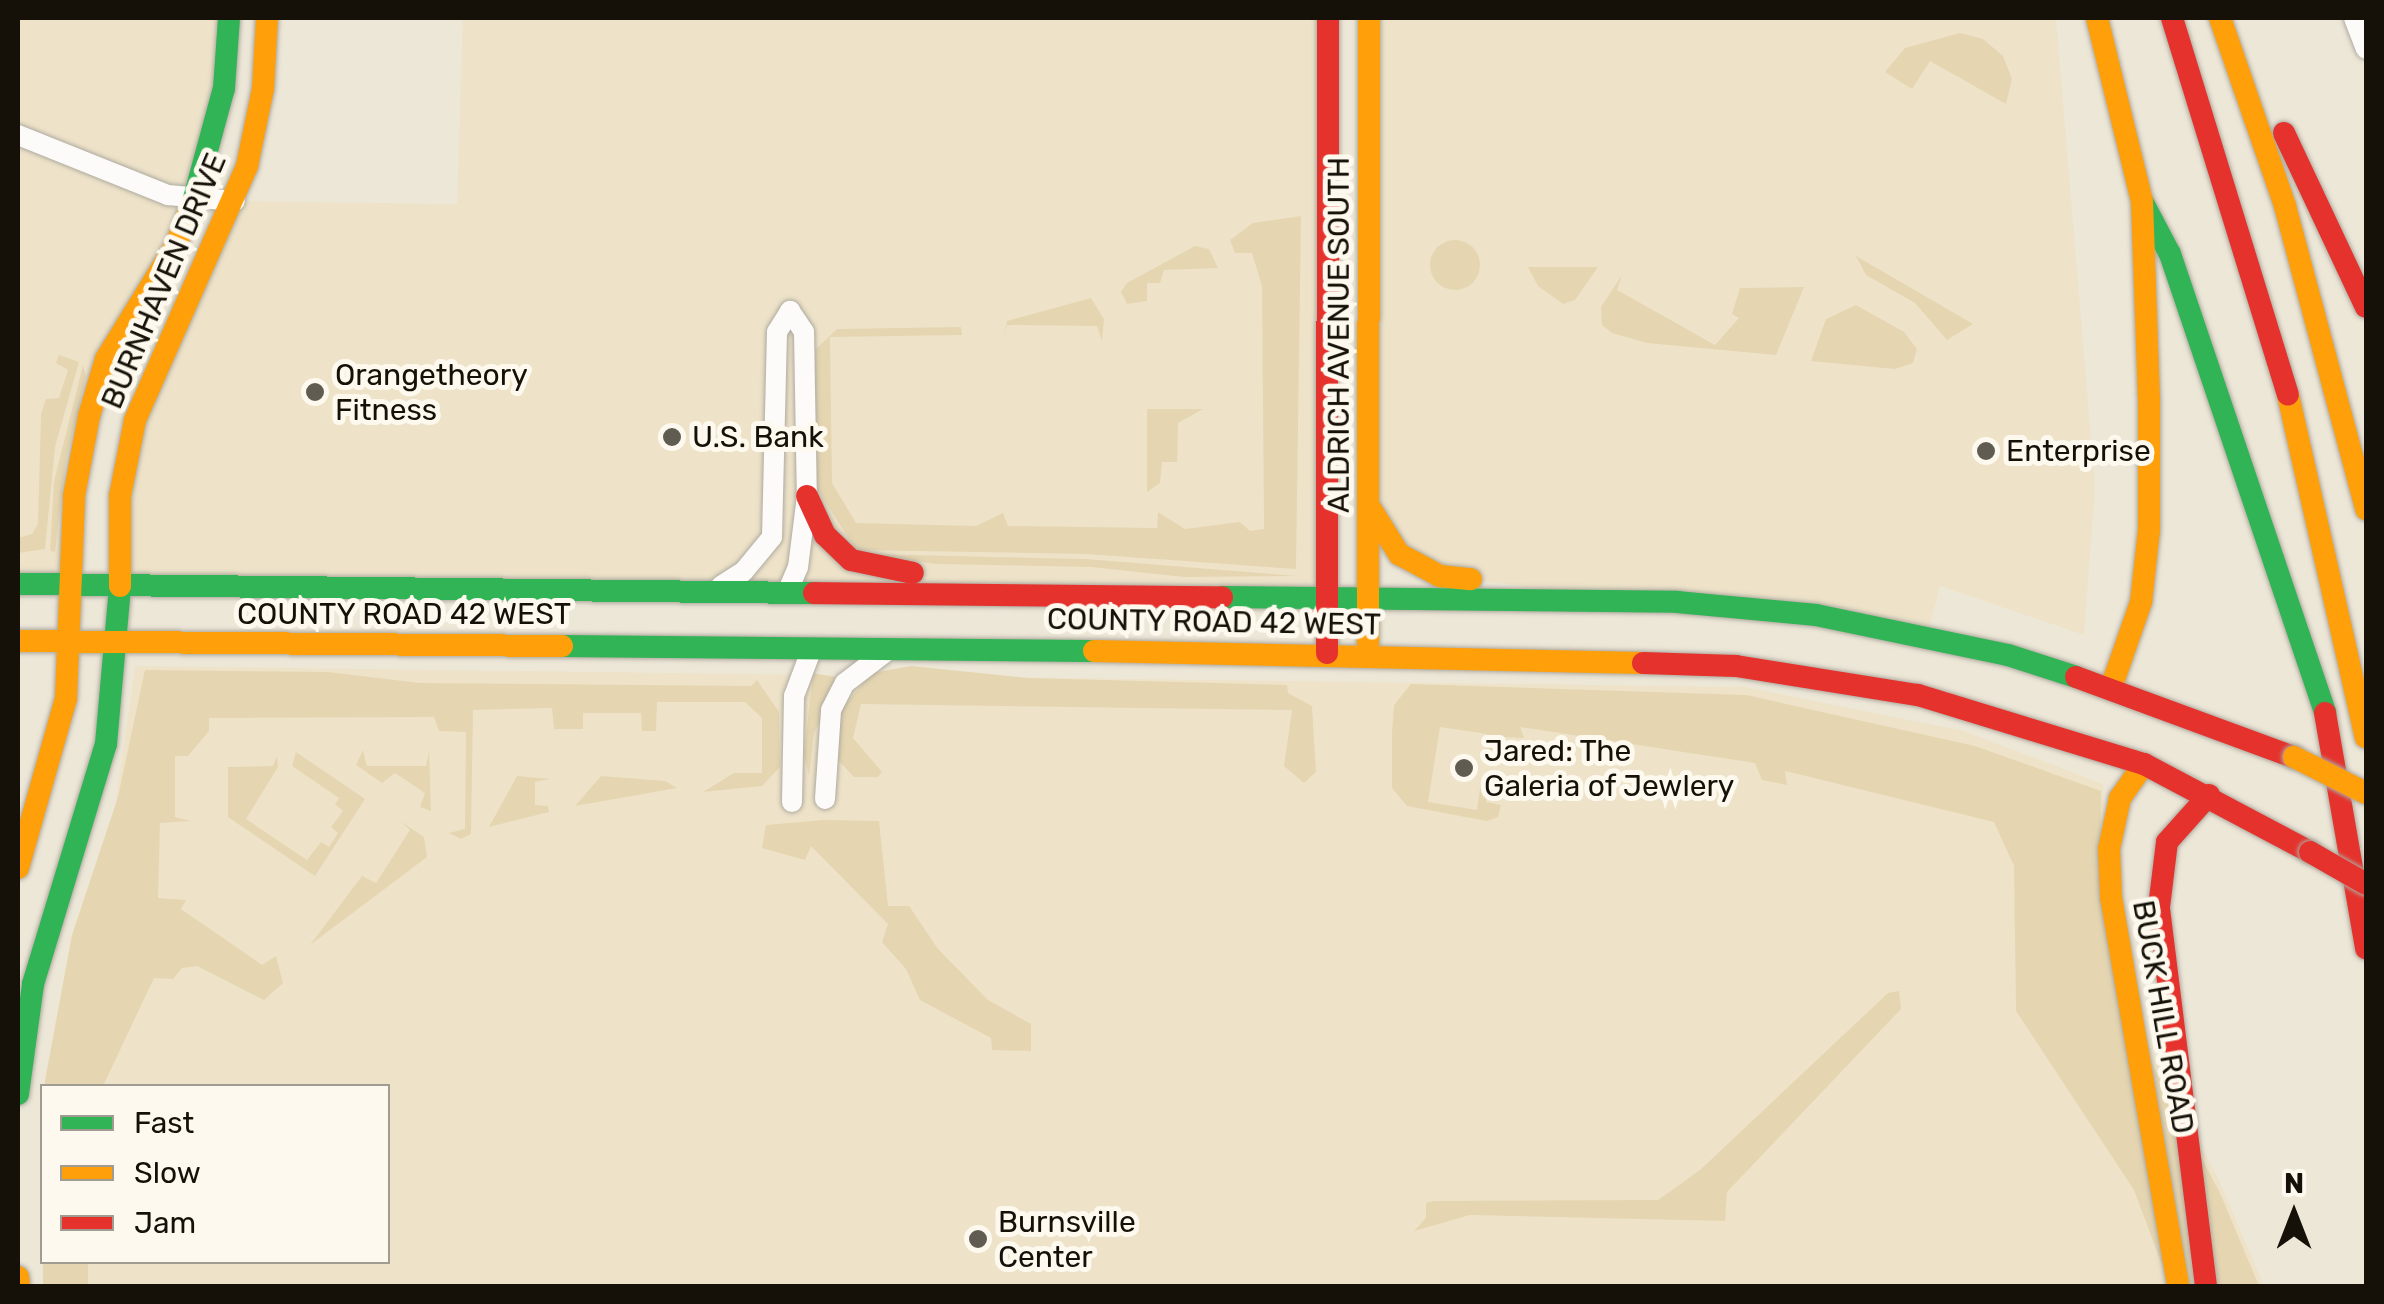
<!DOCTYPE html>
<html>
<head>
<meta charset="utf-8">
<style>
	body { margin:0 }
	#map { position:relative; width:2384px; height:1304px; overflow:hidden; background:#ede7d8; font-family:Rubik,sans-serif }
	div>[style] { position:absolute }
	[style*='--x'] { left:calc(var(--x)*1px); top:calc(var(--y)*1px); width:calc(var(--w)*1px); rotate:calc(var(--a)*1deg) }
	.built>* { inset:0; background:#eee3c9 }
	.green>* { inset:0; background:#e5d6b1; transform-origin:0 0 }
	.round { border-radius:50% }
	.roads { filter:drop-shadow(0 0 2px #afaa9f) drop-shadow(0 0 2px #afaa9f) }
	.street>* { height:20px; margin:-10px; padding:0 10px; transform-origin:10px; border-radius:10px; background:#fcfbf9 }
	.fast>* { height:22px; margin:-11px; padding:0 11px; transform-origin:11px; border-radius:11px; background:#30b455 }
	.slow>* { height:22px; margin:-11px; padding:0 11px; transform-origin:11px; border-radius:11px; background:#ff9f0a }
	.jam>* { height:22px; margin:-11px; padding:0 11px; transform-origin:11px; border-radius:11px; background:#e5322d }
	.bridges { filter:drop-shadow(0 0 2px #afaa9f) drop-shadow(0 0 2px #afaa9f) }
	.slow-bridge>* { height:22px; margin:-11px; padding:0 11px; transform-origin:11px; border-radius:11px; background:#ff9f0a }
	.jam-bridge>* { height:22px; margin:-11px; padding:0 11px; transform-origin:11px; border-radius:11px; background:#e5322d }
	.dots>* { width:28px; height:28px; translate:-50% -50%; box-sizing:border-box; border:5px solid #fdf9ee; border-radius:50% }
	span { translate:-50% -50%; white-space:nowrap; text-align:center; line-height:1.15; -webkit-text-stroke:10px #fdf9ee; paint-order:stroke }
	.street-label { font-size:30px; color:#151108 }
	.poi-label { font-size:30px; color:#151108 }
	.left { translate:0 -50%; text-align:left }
	.frame { position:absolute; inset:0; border:20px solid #151108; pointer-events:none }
	.legend { position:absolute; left:40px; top:1084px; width:350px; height:180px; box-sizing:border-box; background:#fdf9ee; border:2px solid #a09c92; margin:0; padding:12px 18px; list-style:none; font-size:30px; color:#151108 }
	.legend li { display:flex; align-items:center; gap:20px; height:50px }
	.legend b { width:50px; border:2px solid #a09c92 }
	.north { position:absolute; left:2244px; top:1164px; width:100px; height:100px; -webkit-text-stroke:8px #fdf9ee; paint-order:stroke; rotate:0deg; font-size:28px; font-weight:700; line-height:40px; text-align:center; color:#151108 }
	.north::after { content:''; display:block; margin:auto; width:35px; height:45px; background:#151108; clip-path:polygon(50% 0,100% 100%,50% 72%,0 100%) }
</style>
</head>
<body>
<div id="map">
	<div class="built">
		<div style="clip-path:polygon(18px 18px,229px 18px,207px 168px,106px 359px,72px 584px,18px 584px)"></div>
		<div style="clip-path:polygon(463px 18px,1328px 18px,1327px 594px,118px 584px,135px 420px,235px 201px,457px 204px)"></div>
		<div style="clip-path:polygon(1369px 18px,2056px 18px,2095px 488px,2084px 635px,1940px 586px,1927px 636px,1440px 576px,1369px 506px)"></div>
		<div style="clip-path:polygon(135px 666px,1745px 687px,1964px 731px,2103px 784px,2105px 893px,2129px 1007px,2218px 1178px,2264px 1286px,50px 1286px,48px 1262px,388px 1262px,388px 1086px,52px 1086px,110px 846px)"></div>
	</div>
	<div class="green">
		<div style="clip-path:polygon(1960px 33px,1983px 39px,2003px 56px,2012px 79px,2006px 104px,1930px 61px,1912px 89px,1885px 72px,1905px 48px)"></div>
		<div style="clip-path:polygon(1301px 216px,1296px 569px,1086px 554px,856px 550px,816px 487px,815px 350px,837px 329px,961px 327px,962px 335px,830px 337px,832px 483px,856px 523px,976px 526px,1003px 513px,1008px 526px,1157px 528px,1158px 512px,1185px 529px,1240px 522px,1250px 531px,1264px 529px,1262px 286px,1252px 253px,1235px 253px,1230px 240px,1253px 223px)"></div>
		<div class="round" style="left:1430px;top:240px;width:50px;height:50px"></div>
		<div style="clip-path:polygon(1195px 246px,1209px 249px,1218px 268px,1164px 270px,1160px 283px,1147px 283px,1147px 301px,1127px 304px,1121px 292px,1127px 283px)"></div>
		<div style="clip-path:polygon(1856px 256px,1973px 324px,1947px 340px,1915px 303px,1866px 275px)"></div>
		<div style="clip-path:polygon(1528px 267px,1598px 267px,1575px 300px,1563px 304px,1538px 286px)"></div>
		<div style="clip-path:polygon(1622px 275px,1617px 290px,1715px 345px,1739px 318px,1732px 314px,1740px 288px,1804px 287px,1776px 355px,1647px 343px,1612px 333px,1602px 325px,1601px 307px)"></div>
		<div style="clip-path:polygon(1091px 298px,1104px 319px,1102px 341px,1097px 326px,1007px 325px,1004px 340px,1007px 321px)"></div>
		<div style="clip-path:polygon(1856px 305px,1904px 332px,1917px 349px,1913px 363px,1895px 369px,1811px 361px,1826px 319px)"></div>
		<div style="clip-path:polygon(59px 355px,79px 362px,55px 447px,45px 549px,18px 553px,18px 538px,32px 534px,38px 524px,41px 414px,46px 399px,59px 398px,68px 370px,56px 363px)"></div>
		<div style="clip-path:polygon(83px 365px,86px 377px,66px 459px,55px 552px,50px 551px,54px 482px)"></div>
		<div style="clip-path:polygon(1147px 409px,1203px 409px,1178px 423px,1177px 462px,1162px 462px,1160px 483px,1147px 492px)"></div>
		<div style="clip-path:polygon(867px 554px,1086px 559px,1297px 576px,1184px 577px,1091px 567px,936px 564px)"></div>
		<div style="clip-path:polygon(911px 666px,1028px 678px,1287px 685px,1288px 693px,1312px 706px,1316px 772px,1304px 783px,1284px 766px,1292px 710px,861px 704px,853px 738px,882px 772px,878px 777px,854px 777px,836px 758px,838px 713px,872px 673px)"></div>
		<div style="clip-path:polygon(145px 670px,328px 672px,420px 683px,751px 686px,757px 680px,779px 712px,780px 767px,762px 786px,703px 792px,734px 773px,762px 773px,762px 718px,745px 702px,657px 702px,656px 731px,642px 731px,641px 713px,583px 713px,583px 729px,554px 729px,552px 708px,473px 710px,471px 834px,461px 839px,449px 833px,465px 829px,466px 732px,439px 731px,434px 717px,209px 718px,209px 731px,188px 756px,175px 756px,175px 817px,191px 821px,160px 823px,158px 898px,186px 900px,181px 909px,262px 965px,276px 956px,283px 983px,264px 1000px,197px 966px,182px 968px,173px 979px,154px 978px,103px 1086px,44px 1086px,72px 935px,118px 797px)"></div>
		<div style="clip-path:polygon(813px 673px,839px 678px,814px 733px,809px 776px,804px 754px)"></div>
		<div style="clip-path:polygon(1411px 684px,1746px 695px,1975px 746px,2101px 791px,2100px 876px,2133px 1028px,2220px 1193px,2259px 1286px,2170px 1286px,2134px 1190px,2016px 1011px,2014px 866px,1994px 822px,1785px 771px,1787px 785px,1762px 780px,1755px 763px,1520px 727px,1524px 738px,1503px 737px,1495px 763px,1483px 762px,1487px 734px,1440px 727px,1428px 802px,1477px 810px,1481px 781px,1488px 782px,1486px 802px,1501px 805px,1498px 817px,1487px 821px,1407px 806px,1392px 788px,1392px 733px,1394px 705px)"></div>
		<div style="clip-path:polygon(363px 750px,367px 766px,426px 766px,429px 751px,431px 811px,420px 807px,425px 793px,395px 773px,382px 783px,356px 765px)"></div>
		<div style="clip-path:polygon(296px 752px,365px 799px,315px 876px,228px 817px,228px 767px,273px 766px,277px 756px,278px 767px,246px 819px,307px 860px,321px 842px,329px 847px,338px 833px,331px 827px,343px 811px,335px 804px,339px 798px,292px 766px)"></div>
		<div style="clip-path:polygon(517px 776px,550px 779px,535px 782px,535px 805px,548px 806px,549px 812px,489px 827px)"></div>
		<div style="clip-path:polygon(601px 776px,665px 781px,677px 788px,575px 806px)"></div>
		<div style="clip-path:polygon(824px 820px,879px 821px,888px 906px,909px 906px,938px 949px,988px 1000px,1031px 1024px,1031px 1051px,992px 1050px,991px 1038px,920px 1000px,906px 969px,882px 942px,888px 924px,811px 846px,805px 860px,762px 848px,766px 825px)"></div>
		<div style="clip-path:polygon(400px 821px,424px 837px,427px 857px,310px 945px,362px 876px,376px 883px,410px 830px)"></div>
		<div style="clip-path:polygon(1899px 991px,1901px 1009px,1727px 1192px,1725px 1221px,1470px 1215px,1414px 1231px,1426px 1218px,1426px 1203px,1434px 1201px,1658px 1200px,1700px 1170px,1888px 993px)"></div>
		<div style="left:43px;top:1262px;width:45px;height:24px"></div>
	</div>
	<div class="roads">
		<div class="street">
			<div style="--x:2354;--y:18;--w:33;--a:69"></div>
			<div style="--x:18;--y:135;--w:162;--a:21.8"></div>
			<div style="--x:168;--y:195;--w:67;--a:5.1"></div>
			<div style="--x:721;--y:586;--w:27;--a:-33"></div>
			<div style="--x:744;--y:571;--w:44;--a:-50.5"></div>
			<div style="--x:772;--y:537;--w:205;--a:-88.6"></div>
			<div style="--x:777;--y:332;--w:25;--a:-58"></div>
			<div style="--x:790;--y:311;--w:25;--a:56"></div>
			<div style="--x:804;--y:332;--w:164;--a:89"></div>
			<div style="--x:807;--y:496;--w:72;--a:97.2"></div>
			<div style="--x:798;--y:567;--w:25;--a:113"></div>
			<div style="--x:825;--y:799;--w:89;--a:-86.1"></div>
			<div style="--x:831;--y:710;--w:30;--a:-63"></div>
			<div style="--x:845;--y:683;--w:53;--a:-37.3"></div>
			<div style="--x:792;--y:802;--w:106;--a:-88.9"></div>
			<div style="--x:794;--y:696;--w:51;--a:-69.4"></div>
		</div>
		<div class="fast">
			<div style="--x:2142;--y:201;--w:60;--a:62.2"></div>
			<div style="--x:2170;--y:254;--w:484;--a:71.3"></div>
			<div style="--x:193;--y:202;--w:118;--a:-74.8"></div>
			<div style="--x:224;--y:88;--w:70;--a:-85.9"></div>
			<div style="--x:18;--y:584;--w:796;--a:0.65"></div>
			<div style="--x:1222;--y:597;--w:455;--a:0.6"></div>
			<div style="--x:1677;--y:602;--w:140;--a:5.3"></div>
			<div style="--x:1816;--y:615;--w:196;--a:11.8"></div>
			<div style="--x:2008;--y:655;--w:71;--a:17.9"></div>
			<div style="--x:562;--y:646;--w:532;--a:0.54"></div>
			<div style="--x:18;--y:1094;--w:111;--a:-82.2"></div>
			<div style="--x:33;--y:984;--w:251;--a:-73.1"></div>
			<div style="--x:106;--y:744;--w:159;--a:-84.9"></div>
		</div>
		<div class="slow">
			<div style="--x:2097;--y:18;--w:188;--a:76.2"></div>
			<div style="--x:2142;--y:201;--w:197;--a:88"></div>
			<div style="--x:2149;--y:398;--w:132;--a:90"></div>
			<div style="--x:2149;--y:530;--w:72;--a:96.3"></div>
			<div style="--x:2141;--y:602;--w:91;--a:109.2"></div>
			<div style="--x:2220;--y:18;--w:199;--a:70.9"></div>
			<div style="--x:2285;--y:206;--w:314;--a:75"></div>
			<div style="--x:2288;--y:395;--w:351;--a:77.2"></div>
			<div style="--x:1369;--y:506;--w:57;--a:58"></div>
			<div style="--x:1399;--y:554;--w:47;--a:28.2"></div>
			<div style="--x:1440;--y:576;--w:31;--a:6"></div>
			<div style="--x:120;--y:586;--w:90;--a:-90"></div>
			<div style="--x:120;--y:496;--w:77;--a:-78.8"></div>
			<div style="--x:135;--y:420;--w:278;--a:-66.2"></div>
			<div style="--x:247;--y:166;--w:79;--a:-78.3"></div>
			<div style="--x:263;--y:89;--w:71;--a:-86.8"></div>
			<div style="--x:18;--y:641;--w:544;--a:0.53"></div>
			<div style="--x:1094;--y:651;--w:549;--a:1.25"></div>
			<div style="--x:1368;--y:653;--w:635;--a:-89.91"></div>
			<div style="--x:2144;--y:764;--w:42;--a:125.2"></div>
			<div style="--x:2120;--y:798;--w:52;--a:102.2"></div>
			<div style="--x:2109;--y:849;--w:48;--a:87.6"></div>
			<div style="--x:2111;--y:897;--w:395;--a:80.2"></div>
			<div style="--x:18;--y:868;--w:177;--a:-74.2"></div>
			<div style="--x:66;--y:698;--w:202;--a:-87.7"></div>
			<div style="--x:74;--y:496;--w:81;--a:-79.4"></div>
			<div style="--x:89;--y:416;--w:59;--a:-73.4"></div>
			<div style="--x:106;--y:359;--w:132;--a:-58.4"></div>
			<div style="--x:175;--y:247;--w:48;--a:-68.2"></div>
			<div style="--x:18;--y:1277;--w:9;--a:84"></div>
		</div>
		<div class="jam">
			<div style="--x:2172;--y:18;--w:394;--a:72.9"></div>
			<div style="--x:2284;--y:133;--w:192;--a:64.8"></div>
			<div style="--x:807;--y:496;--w:43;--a:65.2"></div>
			<div style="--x:825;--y:535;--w:36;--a:44"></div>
			<div style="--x:851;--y:560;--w:63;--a:11.8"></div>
			<div style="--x:814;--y:593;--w:408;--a:0.6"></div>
			<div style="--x:1327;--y:653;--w:635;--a:-89.91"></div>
			<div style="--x:1643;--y:663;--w:93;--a:1.8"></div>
			<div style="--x:1736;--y:666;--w:184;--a:9.1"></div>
			<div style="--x:1918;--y:695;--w:236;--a:17"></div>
			<div style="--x:2144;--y:764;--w:188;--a:27.9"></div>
			<div style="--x:2076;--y:677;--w:232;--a:20.2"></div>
			<div style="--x:2325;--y:713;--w:239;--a:80.1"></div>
			<div style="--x:2206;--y:1286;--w:382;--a:-97.1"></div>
			<div style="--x:2159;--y:907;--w:65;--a:-83"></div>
			<div style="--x:2167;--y:842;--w:63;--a:-48.2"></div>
		</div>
	</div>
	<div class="bridges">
		<div class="slow-bridge">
			<div style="--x:2294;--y:757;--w:80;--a:26.6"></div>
		</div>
		<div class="jam-bridge">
			<div style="--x:2310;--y:852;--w:64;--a:29.7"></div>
		</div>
	</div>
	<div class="dots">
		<div style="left:315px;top:392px;background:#615c51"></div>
		<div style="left:672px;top:437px;background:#615c51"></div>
		<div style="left:1986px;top:451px;background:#615c51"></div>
		<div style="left:1464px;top:768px;background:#615c51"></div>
		<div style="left:978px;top:1239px;background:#615c51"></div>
	</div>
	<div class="street-label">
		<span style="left:164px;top:281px;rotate:-67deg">BURNHAVEN DRIVE</span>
		<span style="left:1339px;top:335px;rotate:-90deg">ALDRICH AVENUE SOUTH</span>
		<span style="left:404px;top:614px">COUNTY ROAD 42 WEST</span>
		<span style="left:1214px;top:622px;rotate:1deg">COUNTY ROAD 42 WEST</span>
		<span style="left:2163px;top:1017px;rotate:80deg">BUCK HILL ROAD</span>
	</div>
	<div class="poi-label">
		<span class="left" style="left:335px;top:392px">Orangetheory<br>Fitness</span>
		<span class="left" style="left:692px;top:437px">U.S. Bank</span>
		<span class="left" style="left:2006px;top:451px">Enterprise</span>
		<span class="left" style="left:1484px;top:768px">Jared: The<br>Galeria of Jewlery</span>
		<span class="left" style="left:998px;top:1239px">Burnsville<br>Center</span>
	</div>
	<div class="frame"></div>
	<ul class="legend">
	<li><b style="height:12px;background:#30b455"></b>Fast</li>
	<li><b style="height:12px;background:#ff9f0a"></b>Slow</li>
	<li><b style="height:12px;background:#e5322d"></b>Jam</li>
	</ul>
	<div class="north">N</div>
</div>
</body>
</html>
